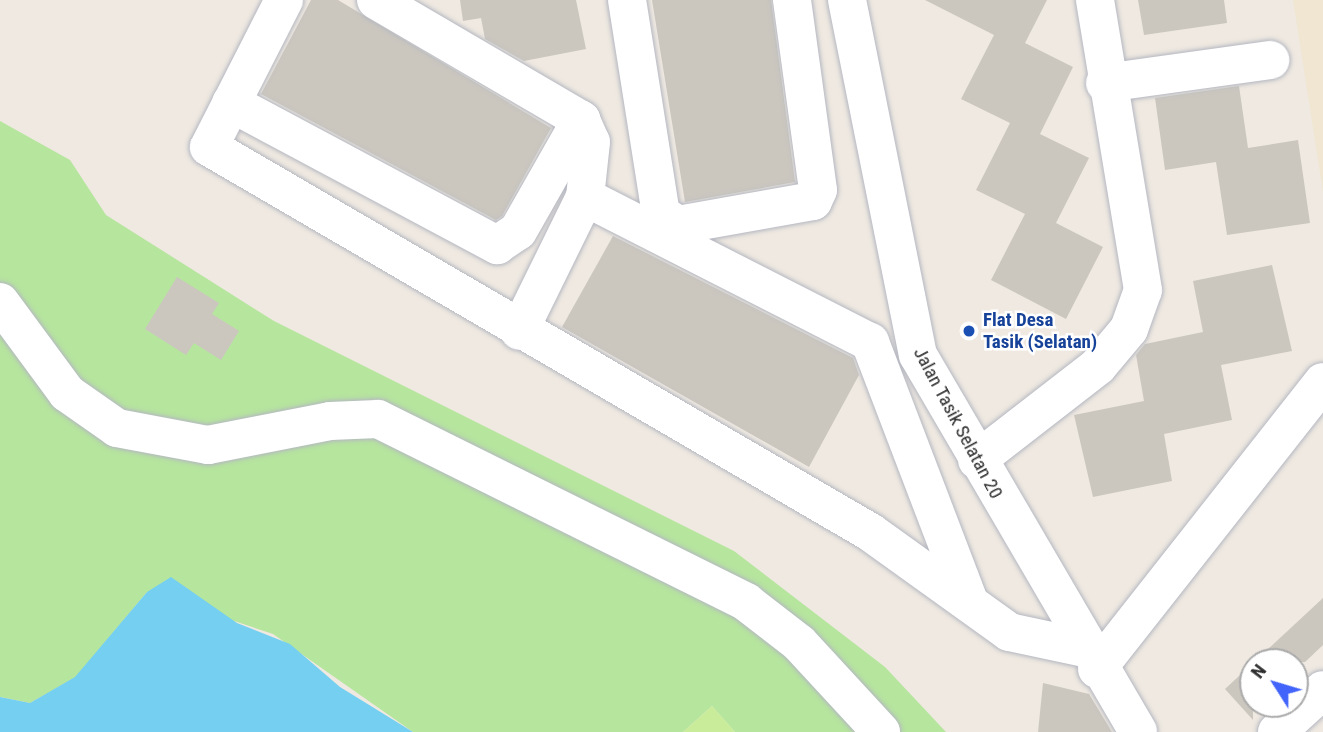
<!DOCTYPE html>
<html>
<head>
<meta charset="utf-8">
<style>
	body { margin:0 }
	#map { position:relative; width:1323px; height:732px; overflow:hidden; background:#efe9e1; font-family:"Roboto Condensed",sans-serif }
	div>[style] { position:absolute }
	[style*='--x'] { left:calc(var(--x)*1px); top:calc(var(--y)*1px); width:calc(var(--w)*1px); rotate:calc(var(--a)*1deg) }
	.education>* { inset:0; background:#f0e6d1 }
	.green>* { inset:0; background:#b6e59e }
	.pitch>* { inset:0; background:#c9ec9a }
	.water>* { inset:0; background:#75cff0 }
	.building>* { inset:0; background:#cbc7bf }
	.roads { filter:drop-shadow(0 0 2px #b4b7c1) drop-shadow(0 0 2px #b4b7c1) }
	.minor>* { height:38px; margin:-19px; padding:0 19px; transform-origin:19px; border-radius:19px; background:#fff }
	.dots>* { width:19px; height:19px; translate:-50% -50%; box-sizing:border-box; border:4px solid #fff; border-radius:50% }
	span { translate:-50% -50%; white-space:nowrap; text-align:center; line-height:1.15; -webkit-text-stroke:5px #fff; paint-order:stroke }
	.transit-label { font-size:19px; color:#164399; font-weight:700 }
	.left { translate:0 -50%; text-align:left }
	.street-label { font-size:19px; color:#2e2e2e }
	.north { position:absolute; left:1239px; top:648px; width:70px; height:70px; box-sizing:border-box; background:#fff; border:2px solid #ababab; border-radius:50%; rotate:307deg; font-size:19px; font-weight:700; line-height:28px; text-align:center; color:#2e2e2e }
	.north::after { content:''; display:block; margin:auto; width:24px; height:32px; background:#4264fb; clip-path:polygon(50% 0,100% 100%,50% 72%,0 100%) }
</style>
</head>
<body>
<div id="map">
	<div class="education">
		<div style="clip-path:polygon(1293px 0,1323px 0,1323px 192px)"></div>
	</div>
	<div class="green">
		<div style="clip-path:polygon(0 121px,70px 160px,106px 215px,274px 321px,734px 551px,885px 667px,946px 732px,735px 732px,712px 706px,683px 732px,413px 732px,273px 634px,147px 592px,76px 677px,30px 703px,0 697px)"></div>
	</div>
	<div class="pitch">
		<div style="clip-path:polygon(712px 706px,735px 732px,683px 732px)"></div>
	</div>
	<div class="water">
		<div style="clip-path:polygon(171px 577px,237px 623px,290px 644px,340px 687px,413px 732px,0 732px,0 697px,30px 703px,75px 677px,147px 592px)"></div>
	</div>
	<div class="building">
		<div style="clip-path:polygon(311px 0,338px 0,551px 128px,502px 216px,496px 220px,261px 94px)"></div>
		<div style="clip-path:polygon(460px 0,576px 0,586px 49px,524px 61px,485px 39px,481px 18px,463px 21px)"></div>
		<div style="clip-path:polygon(652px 0,771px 0,795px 182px,685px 202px)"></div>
		<div style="clip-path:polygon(925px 0,1047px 0,1025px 43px,1073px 67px,1040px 134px,1089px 158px,1056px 223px,1103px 247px,1066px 319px,991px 280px,1025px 214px,976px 190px,1010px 123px,961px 99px,994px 35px)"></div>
		<div style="clip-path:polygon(1138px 0,1224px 0,1227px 23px,1144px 35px)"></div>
		<div style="clip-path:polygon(1239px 86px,1248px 148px,1298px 140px,1310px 223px,1227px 235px,1216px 162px,1165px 170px,1155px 98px)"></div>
		<div style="clip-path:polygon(613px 236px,853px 358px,859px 375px,809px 467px,562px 327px)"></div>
		<div style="clip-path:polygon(1272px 265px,1292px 351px,1221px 365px,1232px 420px,1164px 434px,1172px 481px,1093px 497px,1074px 415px,1144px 401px,1136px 355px,1145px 344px,1203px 332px,1193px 281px)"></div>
		<div style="clip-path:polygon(177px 277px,219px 303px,212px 314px,239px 331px,221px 360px,194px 343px,186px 355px,145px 329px)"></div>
		<div style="clip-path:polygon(1323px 598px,1323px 645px,1305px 662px,1254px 662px)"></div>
		<div style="clip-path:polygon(1253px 663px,1253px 720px,1225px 689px)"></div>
		<div style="clip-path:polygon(1043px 683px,1089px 694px,1112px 732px,1038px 732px)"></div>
	</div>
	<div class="roads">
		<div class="minor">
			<div style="--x:284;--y:0;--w:165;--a:117"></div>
			<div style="--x:209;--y:147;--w:765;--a:30.22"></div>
			<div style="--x:870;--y:532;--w:171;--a:35.7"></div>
			<div style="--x:1009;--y:632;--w:77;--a:12"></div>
			<div style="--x:376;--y:0;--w:238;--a:30.3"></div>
			<div style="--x:581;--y:120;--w:24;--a:66"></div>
			<div style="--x:591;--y:142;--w:55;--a:96.2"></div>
			<div style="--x:585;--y:197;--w:149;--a:116.2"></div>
			<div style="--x:627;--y:0;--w:217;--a:81"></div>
			<div style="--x:661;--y:214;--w:20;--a:33"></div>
			<div style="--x:678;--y:225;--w:137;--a:-10.1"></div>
			<div style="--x:813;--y:201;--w:12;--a:-66"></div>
			<div style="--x:818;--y:190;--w:192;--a:-97.8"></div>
			<div style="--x:847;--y:0;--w:362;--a:78.7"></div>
			<div style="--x:918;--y:355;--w:436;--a:59.7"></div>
			<div style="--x:1105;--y:83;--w:167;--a:-7.9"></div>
			<div style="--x:231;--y:103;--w:302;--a:28.1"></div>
			<div style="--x:497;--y:245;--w:25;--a:-34"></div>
			<div style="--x:518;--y:231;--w:128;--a:-60.4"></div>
			<div style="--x:585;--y:197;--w:320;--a:27"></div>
			<div style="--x:870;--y:342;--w:275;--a:69.1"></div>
			<div style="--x:0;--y:302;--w:113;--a:53.6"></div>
			<div style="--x:67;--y:393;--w:61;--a:35"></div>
			<div style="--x:117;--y:428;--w:93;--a:10.6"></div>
			<div style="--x:208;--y:445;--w:124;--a:-11.1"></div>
			<div style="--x:330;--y:421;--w:48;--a:-2.4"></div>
			<div style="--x:378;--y:419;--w:411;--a:26.4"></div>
			<div style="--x:746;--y:602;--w:67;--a:37.7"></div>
			<div style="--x:799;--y:643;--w:121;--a:47.3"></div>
			<div style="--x:977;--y:460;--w:153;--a:-37.8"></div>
			<div style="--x:1098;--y:366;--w:48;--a:-50"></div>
			<div style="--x:1129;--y:329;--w:41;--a:-70.3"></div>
			<div style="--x:1143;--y:290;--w:294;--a:-99.4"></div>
			<div style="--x:1097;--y:669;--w:365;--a:-51.8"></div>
			<div style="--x:1277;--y:732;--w:62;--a:-42.4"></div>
		</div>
	</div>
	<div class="dots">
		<div style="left:969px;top:331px;background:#1a4fb4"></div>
	</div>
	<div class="transit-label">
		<span class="left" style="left:983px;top:331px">Flat Desa<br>Tasik (Selatan)</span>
	</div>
	<div class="street-label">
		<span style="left:958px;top:423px;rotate:62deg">Jalan Tasik Selatan 20</span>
	</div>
	<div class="north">N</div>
</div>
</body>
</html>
